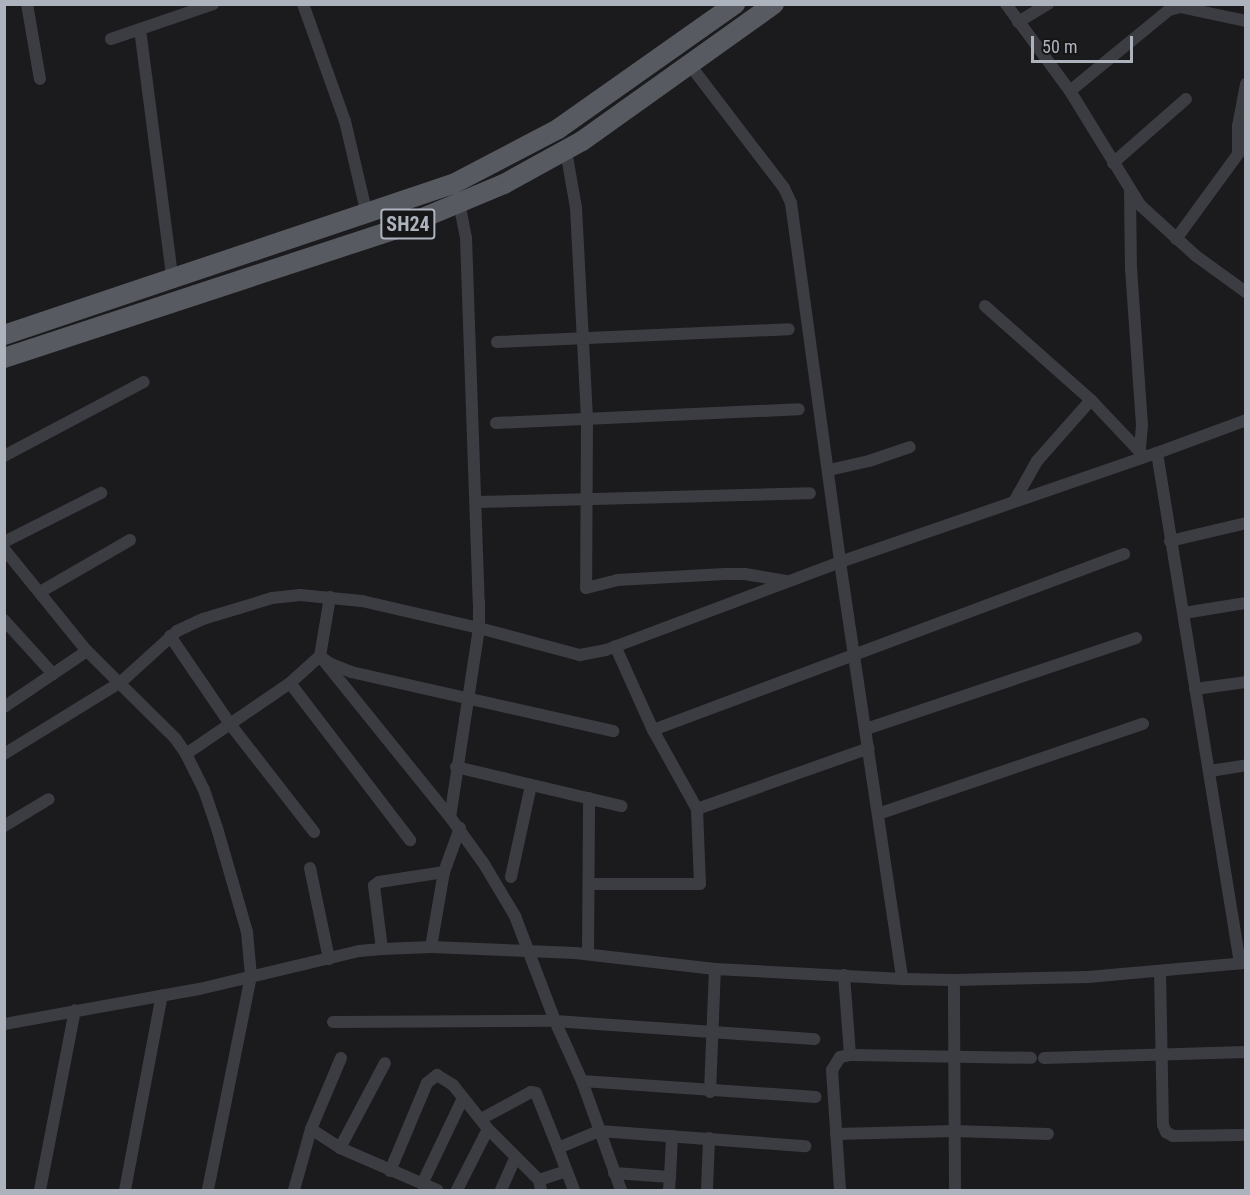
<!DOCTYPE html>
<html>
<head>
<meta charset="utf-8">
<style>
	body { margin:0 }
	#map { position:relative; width:1250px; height:1195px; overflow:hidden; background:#1b1b1d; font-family:"Roboto Condensed",sans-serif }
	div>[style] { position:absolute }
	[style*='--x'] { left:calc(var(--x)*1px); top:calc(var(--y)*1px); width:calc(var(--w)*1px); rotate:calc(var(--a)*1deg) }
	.minor>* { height:12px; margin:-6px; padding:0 6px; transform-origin:6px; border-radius:6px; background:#3c3d42 }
	.primary>* { height:20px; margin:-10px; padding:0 10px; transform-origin:10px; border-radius:10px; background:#585a62 }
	span { translate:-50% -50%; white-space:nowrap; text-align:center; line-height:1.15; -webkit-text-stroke:4.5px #161618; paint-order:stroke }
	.shield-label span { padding:2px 4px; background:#161618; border:2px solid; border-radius:4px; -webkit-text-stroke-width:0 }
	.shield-label { font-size:20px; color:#adb3bd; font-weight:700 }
	.frame { position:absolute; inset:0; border:6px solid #adb3bd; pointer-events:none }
	.scale { position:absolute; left:1031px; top:36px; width:102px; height:27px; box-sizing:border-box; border:3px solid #adb3bd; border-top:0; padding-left:8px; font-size:18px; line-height:21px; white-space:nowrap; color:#adb3bd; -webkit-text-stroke:4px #161618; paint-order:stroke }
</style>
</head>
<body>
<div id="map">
	<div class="minor">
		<div style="--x:27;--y:4;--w:76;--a:80.2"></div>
		<div style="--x:303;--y:4;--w:124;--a:70.3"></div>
		<div style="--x:345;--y:121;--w:97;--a:76.8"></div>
		<div style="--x:1006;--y:4;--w:108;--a:53.7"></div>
		<div style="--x:1070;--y:91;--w:134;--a:58.4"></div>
		<div style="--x:1140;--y:205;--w:76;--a:42.3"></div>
		<div style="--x:1196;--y:256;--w:62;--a:35.8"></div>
		<div style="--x:1018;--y:22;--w:35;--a:-31"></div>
		<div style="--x:140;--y:29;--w:250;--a:82.6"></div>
		<div style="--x:111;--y:39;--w:108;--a:-18.9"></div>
		<div style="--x:690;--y:65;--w:155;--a:52.6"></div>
		<div style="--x:784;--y:188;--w:17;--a:65"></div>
		<div style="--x:791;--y:203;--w:362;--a:82.2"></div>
		<div style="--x:840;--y:562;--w:335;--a:-19"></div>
		<div style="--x:1157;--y:453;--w:95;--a:-20.3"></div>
		<div style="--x:1070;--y:91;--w:128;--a:-39.3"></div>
		<div style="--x:1169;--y:10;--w:11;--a:-15"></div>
		<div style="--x:1180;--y:7;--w:67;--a:12"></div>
		<div style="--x:566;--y:151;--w:58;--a:80"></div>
		<div style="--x:576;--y:208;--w:211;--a:87"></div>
		<div style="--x:587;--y:419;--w:169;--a:90.3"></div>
		<div style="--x:586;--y:588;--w:32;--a:-14"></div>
		<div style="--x:617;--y:580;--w:108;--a:-3.2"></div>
		<div style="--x:725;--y:574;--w:20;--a:0"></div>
		<div style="--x:745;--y:574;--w:43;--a:9.5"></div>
		<div style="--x:1113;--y:163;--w:97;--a:-41.2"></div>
		<div style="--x:1130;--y:190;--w:78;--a:89.3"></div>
		<div style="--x:1131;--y:268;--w:157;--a:86"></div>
		<div style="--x:1142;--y:425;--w:24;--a:95"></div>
		<div style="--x:458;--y:197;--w:42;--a:79"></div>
		<div style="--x:466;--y:238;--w:364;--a:88"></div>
		<div style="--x:479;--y:602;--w:26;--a:90"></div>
		<div style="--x:479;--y:628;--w:191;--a:98.7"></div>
		<div style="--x:450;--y:817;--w:58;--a:54.1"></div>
		<div style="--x:484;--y:864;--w:61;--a:59.2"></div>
		<div style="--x:515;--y:916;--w:112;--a:69.1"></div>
		<div style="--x:555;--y:1021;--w:66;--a:65.8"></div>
		<div style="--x:582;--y:1081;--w:116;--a:70.3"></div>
		<div style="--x:1176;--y:239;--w:105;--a:-53.9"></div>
		<div style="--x:1238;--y:154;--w:28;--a:-90"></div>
		<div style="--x:1238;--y:126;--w:43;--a:-79.2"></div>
		<div style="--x:985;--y:306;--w:142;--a:41.6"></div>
		<div style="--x:1091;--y:400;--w:74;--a:46.6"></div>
		<div style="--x:497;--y:342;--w:292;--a:-2.5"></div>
		<div style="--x:496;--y:423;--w:303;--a:-2.6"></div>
		<div style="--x:1157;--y:453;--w:517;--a:80.76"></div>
		<div style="--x:4;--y:456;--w:158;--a:-27.9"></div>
		<div style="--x:829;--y:470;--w:41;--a:-12.7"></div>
		<div style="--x:869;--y:461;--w:43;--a:-18.9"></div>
		<div style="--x:1015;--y:500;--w:45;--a:-60.6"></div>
		<div style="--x:1037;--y:461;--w:81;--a:-48.5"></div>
		<div style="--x:477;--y:502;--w:333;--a:-1.5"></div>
		<div style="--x:1170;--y:541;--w:78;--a:-13.3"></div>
		<div style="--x:4;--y:542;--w:109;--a:-26.8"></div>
		<div style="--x:4;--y:549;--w:132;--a:50.9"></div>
		<div style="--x:87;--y:651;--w:124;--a:44.7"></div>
		<div style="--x:175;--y:738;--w:19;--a:55"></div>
		<div style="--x:186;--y:754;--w:40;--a:63.4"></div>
		<div style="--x:204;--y:790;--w:40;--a:71.1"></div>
		<div style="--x:217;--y:828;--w:108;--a:73.9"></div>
		<div style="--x:247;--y:932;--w:44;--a:84.8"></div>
		<div style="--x:251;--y:976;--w:218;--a:101.4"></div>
		<div style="--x:40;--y:592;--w:104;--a:-30"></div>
		<div style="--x:330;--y:597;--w:60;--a:99.6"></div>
		<div style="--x:320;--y:656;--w:207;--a:51.1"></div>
		<div style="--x:1184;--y:613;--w:63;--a:-9.2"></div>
		<div style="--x:4;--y:620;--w:73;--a:47.8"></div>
		<div style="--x:170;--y:636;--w:107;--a:55.7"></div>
		<div style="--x:230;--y:724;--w:137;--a:52.1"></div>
		<div style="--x:290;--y:683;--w:198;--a:52.6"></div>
		<div style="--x:1195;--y:689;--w:51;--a:-7.8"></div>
		<div style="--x:4;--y:707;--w:100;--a:-34"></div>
		<div style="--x:866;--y:729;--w:285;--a:-18.6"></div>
		<div style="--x:653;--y:730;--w:503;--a:-20.49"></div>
		<div style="--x:4;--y:754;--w:137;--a:-31.6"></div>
		<div style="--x:121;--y:682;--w:76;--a:-42.3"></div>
		<div style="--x:177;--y:631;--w:29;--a:-25"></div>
		<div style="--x:203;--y:619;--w:72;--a:-16.9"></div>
		<div style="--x:272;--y:598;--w:28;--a:-6"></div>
		<div style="--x:300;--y:595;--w:62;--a:5.5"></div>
		<div style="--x:362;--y:601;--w:120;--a:13"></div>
		<div style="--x:479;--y:628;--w:105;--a:15"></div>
		<div style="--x:580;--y:655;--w:26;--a:-11"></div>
		<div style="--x:606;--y:650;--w:250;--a:-20.6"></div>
		<div style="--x:840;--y:562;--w:422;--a:81.5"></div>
		<div style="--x:902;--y:979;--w:187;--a:-176.9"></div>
		<div style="--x:715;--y:969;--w:141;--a:-173.5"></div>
		<div style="--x:575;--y:953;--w:144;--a:-177.6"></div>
		<div style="--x:431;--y:947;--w:49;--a:177.7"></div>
		<div style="--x:382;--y:949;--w:23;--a:175"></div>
		<div style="--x:359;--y:951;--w:164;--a:166.6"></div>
		<div style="--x:199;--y:989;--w:198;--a:169.8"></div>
		<div style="--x:186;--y:754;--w:126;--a:-34.3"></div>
		<div style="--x:290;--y:683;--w:40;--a:-42"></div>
		<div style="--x:320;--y:656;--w:11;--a:38"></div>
		<div style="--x:329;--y:663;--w:24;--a:22"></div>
		<div style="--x:351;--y:672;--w:269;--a:12.7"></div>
		<div style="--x:456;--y:767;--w:170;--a:13.3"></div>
		<div style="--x:1210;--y:771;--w:36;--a:-9"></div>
		<div style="--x:697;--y:809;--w:182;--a:-19.5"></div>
		<div style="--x:878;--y:814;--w:280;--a:-18.8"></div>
		<div style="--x:4;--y:826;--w:52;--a:-31"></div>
		<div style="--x:310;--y:868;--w:93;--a:78.2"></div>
		<div style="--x:511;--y:877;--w:94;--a:-77.7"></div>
		<div style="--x:589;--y:884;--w:111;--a:0"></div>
		<div style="--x:700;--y:884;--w:75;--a:-92.3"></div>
		<div style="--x:697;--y:809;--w:90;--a:-119.1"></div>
		<div style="--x:653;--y:730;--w:92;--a:-114.3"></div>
		<div style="--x:431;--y:947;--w:76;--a:-80.2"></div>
		<div style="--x:444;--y:872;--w:47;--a:-70"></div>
		<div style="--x:382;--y:949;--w:64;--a:-97.2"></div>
		<div style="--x:374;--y:886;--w:6;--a:-39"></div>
		<div style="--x:379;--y:882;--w:66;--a:-8.7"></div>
		<div style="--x:588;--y:954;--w:156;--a:-89.6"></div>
		<div style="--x:1160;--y:971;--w:154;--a:88.9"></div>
		<div style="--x:1163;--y:1125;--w:8;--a:67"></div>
		<div style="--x:1166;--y:1132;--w:8;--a:30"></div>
		<div style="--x:1173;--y:1136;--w:69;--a:-0.8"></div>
		<div style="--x:844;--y:975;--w:80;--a:85.7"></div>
		<div style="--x:902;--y:979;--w:52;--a:1.1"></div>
		<div style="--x:333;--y:1022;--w:222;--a:-0.3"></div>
		<div style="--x:555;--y:1021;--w:260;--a:4"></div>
		<div style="--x:1044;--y:1058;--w:202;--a:-1.7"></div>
		<div style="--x:582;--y:1081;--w:234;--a:3.9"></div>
		<div style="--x:710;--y:1092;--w:123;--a:-87.7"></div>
		<div style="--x:481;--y:1119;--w:57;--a:-28.4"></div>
		<div style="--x:531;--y:1092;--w:5;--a:11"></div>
		<div style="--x:536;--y:1093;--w:59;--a:68.2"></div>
		<div style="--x:311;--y:1129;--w:77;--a:-67.1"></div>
		<div style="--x:836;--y:1134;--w:119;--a:-1.4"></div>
		<div style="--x:955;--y:1131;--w:93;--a:1.8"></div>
		<div style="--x:340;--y:1148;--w:96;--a:-62.1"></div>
		<div style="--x:390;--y:1171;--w:95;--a:-67.2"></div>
		<div style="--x:427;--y:1083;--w:13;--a:-39"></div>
		<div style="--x:437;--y:1075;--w:19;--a:32"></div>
		<div style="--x:453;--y:1085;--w:56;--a:51.5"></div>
		<div style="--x:488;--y:1129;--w:72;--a:45"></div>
		<div style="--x:539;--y:1180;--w:10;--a:79"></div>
		<div style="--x:614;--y:1173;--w:56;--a:4.1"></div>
		<div style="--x:670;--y:1177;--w:41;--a:-87.2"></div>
		<div style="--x:539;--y:1180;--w:29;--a:-18"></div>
		<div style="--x:422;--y:1184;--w:95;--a:-64.5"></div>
		<div style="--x:40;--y:1190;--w:183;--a:-79"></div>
		<div style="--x:125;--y:1190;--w:198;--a:-79.3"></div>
		<div style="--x:294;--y:1190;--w:63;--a:-74.4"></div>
		<div style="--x:311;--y:1129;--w:35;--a:33"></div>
		<div style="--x:340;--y:1148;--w:106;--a:23.4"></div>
		<div style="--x:457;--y:1190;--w:68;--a:-63.1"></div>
		<div style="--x:501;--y:1190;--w:36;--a:-66"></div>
		<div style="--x:574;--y:1190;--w:45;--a:-110.9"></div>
		<div style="--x:558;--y:1148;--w:44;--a:-22.5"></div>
		<div style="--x:599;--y:1131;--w:207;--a:4.2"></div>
		<div style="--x:669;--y:1190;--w:13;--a:-86"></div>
		<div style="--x:707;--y:1190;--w:52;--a:-87.8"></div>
		<div style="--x:840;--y:1190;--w:120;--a:-93.8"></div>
		<div style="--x:832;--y:1070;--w:15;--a:-58"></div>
		<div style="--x:840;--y:1057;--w:10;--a:-11"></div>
		<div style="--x:850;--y:1055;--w:181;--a:0.9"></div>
		<div style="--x:955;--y:1190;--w:210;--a:-90.3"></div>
		<div style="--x:954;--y:980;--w:134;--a:-1.3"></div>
		<div style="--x:1088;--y:977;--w:159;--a:-5.1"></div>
	</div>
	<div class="primary">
		<div style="--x:4;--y:335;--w:474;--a:-18.6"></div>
		<div style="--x:453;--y:184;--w:119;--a:-27.6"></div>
		<div style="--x:558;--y:129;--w:217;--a:-35.2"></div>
		<div style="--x:4;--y:358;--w:410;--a:-18.2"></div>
		<div style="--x:394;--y:230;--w:119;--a:-22.7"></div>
		<div style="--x:504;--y:184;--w:89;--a:-28.9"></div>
		<div style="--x:582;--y:141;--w:236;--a:-35.5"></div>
	</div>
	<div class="shield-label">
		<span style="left:408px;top:224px">SH24</span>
	</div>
	<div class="frame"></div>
	<div class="scale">50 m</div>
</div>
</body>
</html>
